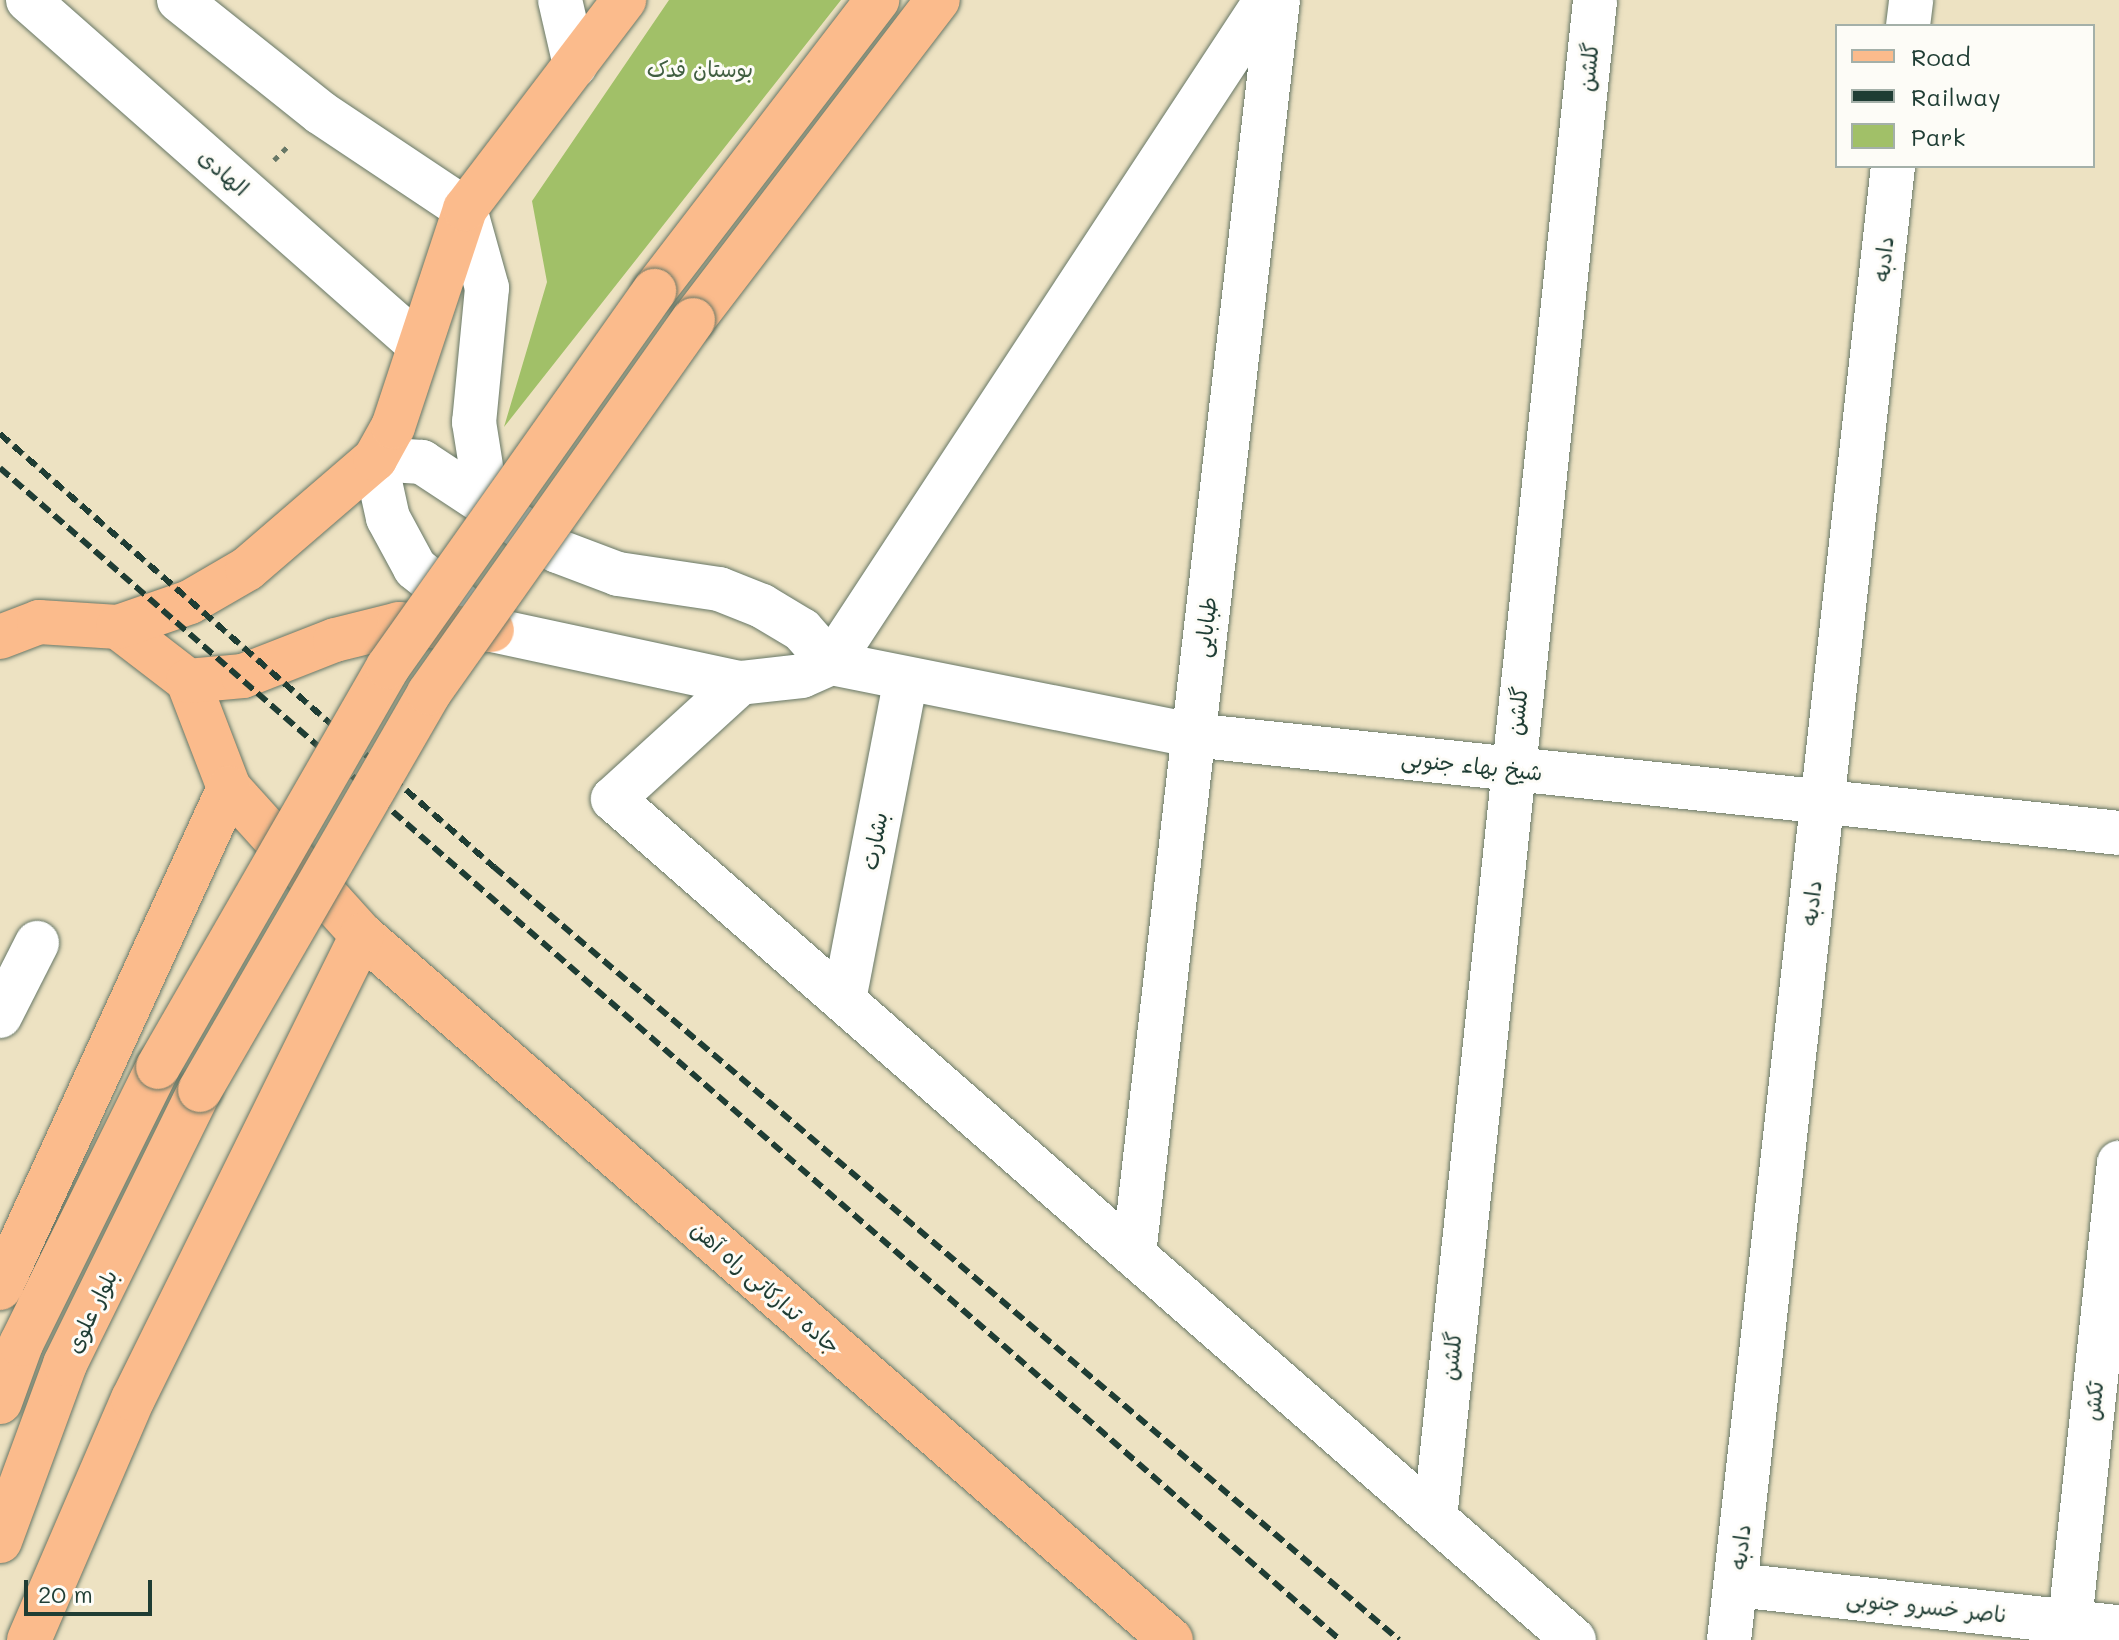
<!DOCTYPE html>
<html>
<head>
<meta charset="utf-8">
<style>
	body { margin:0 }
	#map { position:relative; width:2119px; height:1640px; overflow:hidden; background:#ede2c2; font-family:Mali,"Playpen Sans Arabic",sans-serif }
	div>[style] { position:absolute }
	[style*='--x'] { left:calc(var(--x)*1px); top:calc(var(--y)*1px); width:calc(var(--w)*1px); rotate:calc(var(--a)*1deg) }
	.green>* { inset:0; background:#a1c068 }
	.path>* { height:5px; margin-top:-2.5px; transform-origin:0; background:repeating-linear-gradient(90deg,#677766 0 6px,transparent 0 12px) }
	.roads { filter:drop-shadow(0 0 2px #677766) drop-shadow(0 0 2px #677766) }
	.minor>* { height:44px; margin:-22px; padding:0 22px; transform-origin:22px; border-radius:22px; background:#fff }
	.major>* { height:44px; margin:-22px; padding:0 22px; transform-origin:22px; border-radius:22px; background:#fbbb8c }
	.rail>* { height:6px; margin-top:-3px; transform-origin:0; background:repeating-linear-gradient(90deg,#1f3d34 0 12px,transparent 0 18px) }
	.bridges { filter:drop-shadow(0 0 2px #677766) drop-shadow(0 0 2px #677766) }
	.major-bridge>* { height:44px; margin:-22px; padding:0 22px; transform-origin:22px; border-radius:22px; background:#fbbb8c }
	span { translate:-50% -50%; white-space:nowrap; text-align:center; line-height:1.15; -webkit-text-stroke:6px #fdfcf7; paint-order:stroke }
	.street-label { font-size:22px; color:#1f3d34 }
	.park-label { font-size:22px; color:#405e41 }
	.legend { position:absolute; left:1835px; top:24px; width:260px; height:144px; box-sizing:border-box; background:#fdfcf7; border:2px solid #a4b0a9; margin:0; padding:10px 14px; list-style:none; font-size:24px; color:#1f3d34 }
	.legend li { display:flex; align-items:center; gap:16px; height:40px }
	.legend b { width:40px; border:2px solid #a4b0a9 }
	.scale { position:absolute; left:24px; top:1580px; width:128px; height:36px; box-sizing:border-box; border:4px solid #1f3d34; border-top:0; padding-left:10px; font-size:24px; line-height:28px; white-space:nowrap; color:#1f3d34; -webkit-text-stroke:6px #fdfcf7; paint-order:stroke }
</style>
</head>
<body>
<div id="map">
	<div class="green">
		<div style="clip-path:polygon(669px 0,841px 0,504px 427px,547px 282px,532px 201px)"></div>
	</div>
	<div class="path">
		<div style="--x:274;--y:160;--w:21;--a:-45"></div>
	</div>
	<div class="roads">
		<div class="minor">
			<div style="--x:28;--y:0;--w:521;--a:41.42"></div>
			<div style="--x:179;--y:0;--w:181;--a:38.5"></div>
			<div style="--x:321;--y:113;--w:173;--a:33.7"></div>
			<div style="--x:465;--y:209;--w:82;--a:74.4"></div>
			<div style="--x:487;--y:288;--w:135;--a:95.5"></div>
			<div style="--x:474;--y:422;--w:83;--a:81"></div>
			<div style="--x:560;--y:0;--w:67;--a:77"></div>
			<div style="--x:1908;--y:26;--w:26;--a:-83"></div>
			<div style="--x:831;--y:663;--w:44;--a:-131.3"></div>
			<div style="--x:802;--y:630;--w:47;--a:-149"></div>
			<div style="--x:762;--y:606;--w:46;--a:-158.4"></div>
			<div style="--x:719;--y:589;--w:102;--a:-171.6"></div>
			<div style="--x:618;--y:574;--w:65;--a:-159.3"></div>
			<div style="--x:557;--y:551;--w:162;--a:-146.6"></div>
			<div style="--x:422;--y:462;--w:47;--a:-176.3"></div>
			<div style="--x:375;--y:459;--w:60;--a:77.6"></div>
			<div style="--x:388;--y:518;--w:57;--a:61.6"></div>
			<div style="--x:415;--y:568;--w:99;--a:38.8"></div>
			<div style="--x:492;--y:630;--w:254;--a:12.1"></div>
			<div style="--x:740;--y:683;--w:62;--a:-6.4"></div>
			<div style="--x:802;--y:676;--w:32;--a:-24"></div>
			<div style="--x:831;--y:663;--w:793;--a:-56.73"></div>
			<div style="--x:831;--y:663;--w:368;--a:11.3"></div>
			<div style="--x:1192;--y:735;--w:932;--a:6.03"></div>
			<div style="--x:740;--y:683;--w:172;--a:137.6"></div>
			<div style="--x:613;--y:799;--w:1277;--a:41.19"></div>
			<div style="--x:844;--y:1000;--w:324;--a:-79.1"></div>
			<div style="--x:0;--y:1016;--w:82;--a:-63.1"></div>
			<div style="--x:1134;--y:1254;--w:1262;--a:-83.45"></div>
			<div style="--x:1435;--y:1518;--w:1526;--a:-83.98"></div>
			<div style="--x:1736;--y:1585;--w:385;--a:6.3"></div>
			<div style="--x:1729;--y:1640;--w:1483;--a:-83.65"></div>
			<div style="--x:2068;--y:1640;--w:480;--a:-83.9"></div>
		</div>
		<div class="major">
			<div style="--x:654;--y:291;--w:367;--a:-52.5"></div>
			<div style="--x:693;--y:320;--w:403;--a:-52.6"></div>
			<div style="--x:118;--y:627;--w:88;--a:37.6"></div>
			<div style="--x:188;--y:681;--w:115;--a:69"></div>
			<div style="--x:229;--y:788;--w:198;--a:47.9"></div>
			<div style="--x:362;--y:935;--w:1073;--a:41.07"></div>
			<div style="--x:0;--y:637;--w:42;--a:-21"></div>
			<div style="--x:39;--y:622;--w:79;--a:3.6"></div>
			<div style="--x:118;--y:627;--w:76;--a:-19.1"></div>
			<div style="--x:190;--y:602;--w:66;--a:-30.1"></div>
			<div style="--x:247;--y:569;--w:169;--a:-40.7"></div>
			<div style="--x:375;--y:459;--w:37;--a:-61"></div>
			<div style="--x:393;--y:427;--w:230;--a:-71.7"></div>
			<div style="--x:465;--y:209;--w:263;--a:-52.7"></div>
			<div style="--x:188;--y:681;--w:55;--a:-5.2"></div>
			<div style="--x:243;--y:676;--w:99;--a:-21.4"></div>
			<div style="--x:335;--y:640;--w:66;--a:-14"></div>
			<div style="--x:399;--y:624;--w:93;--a:3.7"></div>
			<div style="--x:0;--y:1288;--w:550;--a:-65.39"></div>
			<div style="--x:0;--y:1402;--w:62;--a:-70.1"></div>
			<div style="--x:21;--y:1344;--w:309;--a:-63.7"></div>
			<div style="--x:0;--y:1541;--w:189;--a:-69.8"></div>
			<div style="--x:65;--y:1364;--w:305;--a:-63.8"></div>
			<div style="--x:29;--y:1640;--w:262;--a:-66.7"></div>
			<div style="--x:133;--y:1399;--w:517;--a:-63.73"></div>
		</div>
	</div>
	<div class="rail">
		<div style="--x:0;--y:434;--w:657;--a:41.24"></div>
		<div style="--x:494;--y:867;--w:1190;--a:40.5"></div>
		<div style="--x:0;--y:468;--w:1780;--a:41.17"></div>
	</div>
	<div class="bridges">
		<div class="major-bridge">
			<div style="--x:158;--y:1067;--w:461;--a:-60.1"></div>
			<div style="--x:388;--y:667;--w:461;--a:-54.7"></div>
			<div style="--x:200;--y:1090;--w:458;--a:-60"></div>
			<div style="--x:429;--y:693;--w:457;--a:-54.7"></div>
		</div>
	</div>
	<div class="street-label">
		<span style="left:1588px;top:67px;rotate:-84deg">گلشن</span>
		<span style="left:224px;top:172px;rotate:41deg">الهادی</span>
		<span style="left:1883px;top:259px;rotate:-84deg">دادبه</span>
		<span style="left:1205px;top:627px;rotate:-83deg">طبابایی</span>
		<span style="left:1517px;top:711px;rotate:-84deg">گلشن</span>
		<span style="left:1472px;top:765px;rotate:6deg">شیخ بهاء جنوبی</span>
		<span style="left:874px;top:841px;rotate:-79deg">بشارت</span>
		<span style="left:1811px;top:903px;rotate:-84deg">دادبه</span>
		<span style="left:766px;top:1287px;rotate:41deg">جاده تدارکاتی راه آهن</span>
		<span style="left:91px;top:1311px;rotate:-64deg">بلوار علوی</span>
		<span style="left:1451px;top:1356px;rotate:-84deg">گلشن</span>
		<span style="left:2093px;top:1401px;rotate:-84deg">تکش</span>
		<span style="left:1740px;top:1547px;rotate:-84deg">دادبه</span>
		<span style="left:1927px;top:1606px;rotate:6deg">ناصر خسرو جنوبی</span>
	</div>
	<div class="park-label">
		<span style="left:700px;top:69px">بوستان فدک</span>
	</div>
	<ul class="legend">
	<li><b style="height:10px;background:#fbbb8c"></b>Road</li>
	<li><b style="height:10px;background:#1f3d34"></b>Railway</li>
	<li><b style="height:22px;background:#a1c068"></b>Park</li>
	</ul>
	<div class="scale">20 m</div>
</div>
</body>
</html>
